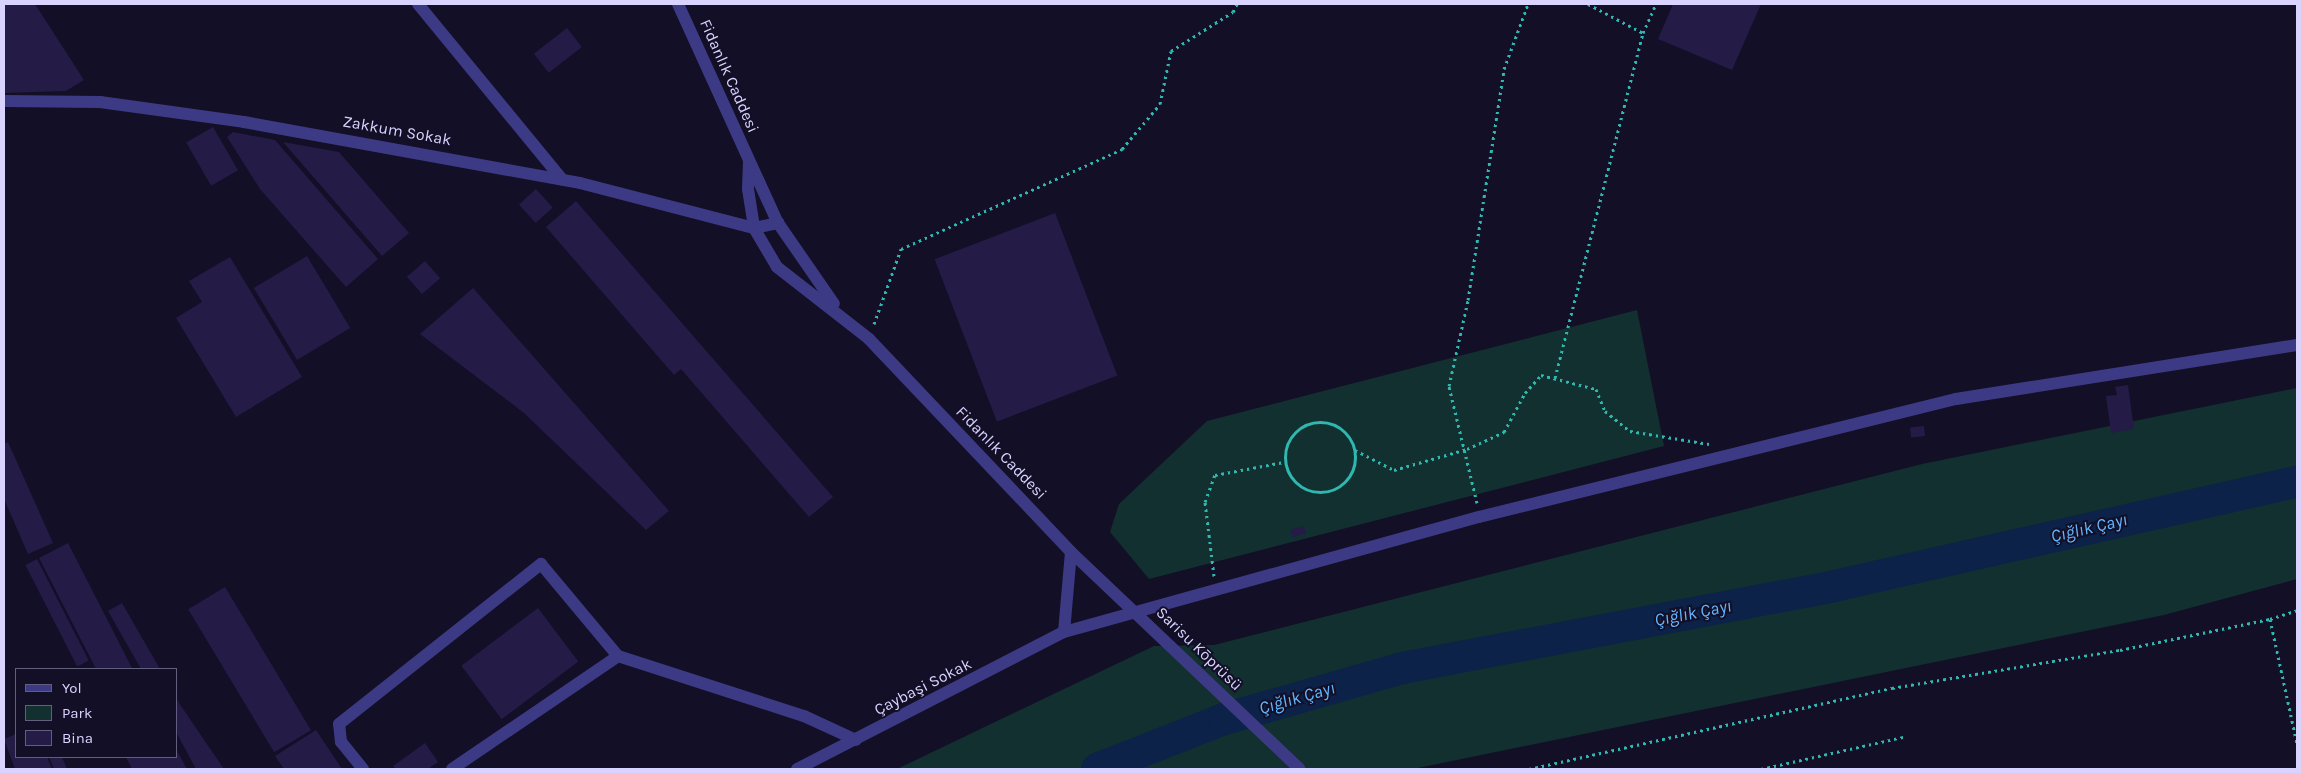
<!DOCTYPE html>
<html>
<head>
<meta charset="utf-8">
<style>
	body { margin:0 }
	#map { position:relative; width:2301px; height:773px; overflow:hidden; background:#130f26; font-family:Karla,sans-serif }
	div>[style] { position:absolute }
	[style*='--x'] { left:calc(var(--x)*1px); top:calc(var(--y)*1px); width:calc(var(--w)*1px); rotate:calc(var(--a)*1deg) }
	.green>* { inset:0; background:#12302f }
	.river>* { height:32px; margin:-16px; padding:0 16px; transform-origin:16px; border-radius:16px; background:#0c2248 }
	.building>* { inset:0; background:#241b47; transform-origin:0 0 }
	.path>* { height:3px; margin-top:-1.5px; transform-origin:0; background:repeating-linear-gradient(90deg,#2fb8b0 0 2.5px,transparent 0 6.5px) }
	.path>.ring { margin:-1.5px; padding:0; box-sizing:content-box; background:none; border:3px solid #2fb8b0; border-radius:50% }
	.minor>* { height:12px; margin:-6px; padding:0 6px; transform-origin:6px; border-radius:6px; background:#3d3a85 }
	span { translate:-50% -50%; white-space:nowrap; text-align:center; line-height:1.15; -webkit-text-stroke:4px #130f26; paint-order:stroke }
	.street-label { font-size:16px; color:#d9d4ff }
	.water-label { font-size:18px; color:#62b6ff; font-style:italic }
	.frame { position:absolute; inset:0; border:5px solid #d9d4ff; pointer-events:none }
	.legend { position:absolute; left:15px; top:668px; width:162px; height:90px; box-sizing:border-box; background:#130f26; border:1px solid #625e7d; margin:0; padding:6px 9px; list-style:none; font-size:15px; color:#d9d4ff }
	.legend li { display:flex; align-items:center; gap:10px; height:25px }
	.legend b { width:25px; border:1px solid #625e7d }
</style>
</head>
<body>
<div id="map">
	<div class="green">
		<div style="clip-path:polygon(1637px 310px,1664px 446px,1149px 579px,1110px 532px,1119px 504px,1207px 421px)"></div>
		<div style="clip-path:polygon(2297px 388px,2297px 579px,2164px 615px,1413px 769px,897px 769px,1154px 646px,1214px 645px,1922px 464px)"></div>
	</div>
	<div class="river">
		<div style="--x:1097;--y:769;--w:136;--a:-21.5"></div>
		<div style="--x:1224;--y:719;--w:185;--a:-16"></div>
		<div style="--x:1402;--y:668;--w:440;--a:-10.7"></div>
		<div style="--x:1834;--y:586;--w:475;--a:-12.7"></div>
	</div>
	<div class="building">
		<div style="clip-path:polygon(4px 4px,35px 4px,84px 80px,66px 91px,4px 93px)"></div>
		<div style="clip-path:polygon(1673px 4px,1761px 4px,1732px 70px,1658px 39px)"></div>
		<div style="left:567px;top:28px;width:24px;height:42px;rotate:52deg"></div>
		<div style="left:213px;top:127px;width:50px;height:31px;rotate:60deg"></div>
		<div style="clip-path:polygon(233px 132px,275px 140px,378px 259px,346px 287px,260px 189px,227px 137px)"></div>
		<div style="clip-path:polygon(283px 142px,339px 152px,409px 233px,382px 256px)"></div>
		<div style="left:536px;top:189px;width:25px;height:23px;rotate:48deg"></div>
		<div style="clip-path:polygon(576px 201px,833px 497px,809px 517px,681px 369px,674px 375px,546px 227px)"></div>
		<div style="left:1055px;top:213px;width:174px;height:129px;rotate:69deg"></div>
		<div style="left:307px;top:256px;width:84px;height:62px;rotate:59deg"></div>
		<div style="clip-path:polygon(230px 257px,302px 377px,236px 417px,176px 318px,202px 302px,189px 281px)"></div>
		<div style="left:425px;top:261px;width:23px;height:24px;rotate:49deg"></div>
		<div style="clip-path:polygon(473px 288px,669px 511px,646px 530px,524px 413px,420px 334px)"></div>
		<div style="clip-path:polygon(2128px 385px,2134px 429px,2111px 433px,2106px 396px,2117px 395px,2115px 387px)"></div>
		<div style="left:1924px;top:426px;width:10px;height:14px;rotate:84deg"></div>
		<div style="clip-path:polygon(8px 442px,53px 543px,28px 554px,4px 499px,4px 444px)"></div>
		<div style="left:1304px;top:526px;width:8px;height:14px;rotate:76deg"></div>
		<div style="clip-path:polygon(68px 543px,132px 668px,129px 669px,96px 669px,39px 558px)"></div>
		<div style="left:37px;top:559px;width:114px;height:13px;rotate:63deg"></div>
		<div style="left:225px;top:587px;width:167px;height:43px;rotate:59deg"></div>
		<div style="clip-path:polygon(122px 603px,160px 669px,141px 669px,108px 611px)"></div>
		<div style="left:538px;top:608px;width:67px;height:96px;rotate:53deg"></div>
		<div style="clip-path:polygon(176px 698px,179px 703px,224px 769px,196px 769px,176px 732px)"></div>
		<div style="clip-path:polygon(316px 730px,342px 769px,284px 769px,275px 756px)"></div>
		<div style="clip-path:polygon(16px 734px,16px 757px,47px 757px,52px 769px,15px 769px,4px 739px)"></div>
		<div style="clip-path:polygon(425px 743px,438px 762px,428px 769px,396px 769px,393px 766px)"></div>
		<div style="clip-path:polygon(176px 749px,187px 769px,132px 769px,126px 757px,176px 757px)"></div>
		<div style="clip-path:polygon(49px 757px,62px 757px,67px 769px,54px 769px)"></div>
	</div>
	<div class="path">
		<div style="--x:1588;--y:4;--w:62;--a:27.8"></div>
		<div style="--x:874;--y:324;--w:80;--a:-70.2"></div>
		<div style="--x:901;--y:249;--w:243;--a:-24.3"></div>
		<div style="--x:1122;--y:149;--w:59;--a:-49.8"></div>
		<div style="--x:1160;--y:104;--w:54;--a:-78.3"></div>
		<div style="--x:1171;--y:51;--w:73;--a:-32.2"></div>
		<div style="--x:1233;--y:12;--w:9;--a:-63"></div>
		<div style="--x:1555;--y:378;--w:356;--a:-75.7"></div>
		<div style="--x:1643;--y:33;--w:32;--a:-66"></div>
		<div class="ring" style="left:1285px;top:422px;width:67px;height:67px"></div>
		<div style="--x:1355;--y:450;--w:44;--a:27.1"></div>
		<div style="--x:1394;--y:470;--w:76;--a:-16"></div>
		<div style="--x:1467;--y:449;--w:41;--a:-24.7"></div>
		<div style="--x:1504;--y:432;--w:44;--a:-61.7"></div>
		<div style="--x:1525;--y:393;--w:24;--a:-48"></div>
		<div style="--x:1541;--y:375;--w:57;--a:14.3"></div>
		<div style="--x:1596;--y:389;--w:24;--a:68"></div>
		<div style="--x:1605;--y:411;--w:32;--a:39"></div>
		<div style="--x:1630;--y:431;--w:80;--a:9.3"></div>
		<div style="--x:1477;--y:503;--w:120;--a:-103.5"></div>
		<div style="--x:1449;--y:386;--w:88;--a:-77.5"></div>
		<div style="--x:1468;--y:300;--w:234;--a:-81.1"></div>
		<div style="--x:1504;--y:69;--w:69;--a:-69.7"></div>
		<div style="--x:1214;--y:576;--w:75;--a:-96.9"></div>
		<div style="--x:1205;--y:502;--w:29;--a:-70"></div>
		<div style="--x:1215;--y:475;--w:70;--a:-10.7"></div>
		<div style="--x:2270;--y:619;--w:28;--a:-18"></div>
		<div style="--x:1529;--y:769;--w:372;--a:-12.6"></div>
		<div style="--x:1892;--y:688;--w:231;--a:-9.5"></div>
		<div style="--x:2120;--y:650;--w:153;--a:-11.7"></div>
		<div style="--x:2270;--y:619;--w:128;--a:77.8"></div>
		<div style="--x:1761;--y:769;--w:146;--a:-12.7"></div>
	</div>
	<div class="minor">
		<div style="--x:418;--y:4;--w:227;--a:50.6"></div>
		<div style="--x:678;--y:4;--w:241;--a:65.5"></div>
		<div style="--x:778;--y:223;--w:98;--a:55.3"></div>
		<div style="--x:4;--y:101;--w:96;--a:0.6"></div>
		<div style="--x:100;--y:102;--w:145;--a:7.9"></div>
		<div style="--x:244;--y:122;--w:341;--a:10.3"></div>
		<div style="--x:580;--y:183;--w:180;--a:14.5"></div>
		<div style="--x:754;--y:228;--w:25;--a:-12"></div>
		<div style="--x:749;--y:161;--w:28;--a:92"></div>
		<div style="--x:748;--y:189;--w:39;--a:81"></div>
		<div style="--x:754;--y:228;--w:45;--a:59.5"></div>
		<div style="--x:777;--y:267;--w:117;--a:38"></div>
		<div style="--x:869;--y:339;--w:294;--a:46.5"></div>
		<div style="--x:1071;--y:552;--w:315;--a:43.5"></div>
		<div style="--x:1071;--y:552;--w:80;--a:95"></div>
		<div style="--x:1064;--y:632;--w:431;--a:-15.5"></div>
		<div style="--x:1479;--y:517;--w:491;--a:-13.9"></div>
		<div style="--x:1956;--y:399;--w:345;--a:-9"></div>
		<div style="--x:363;--y:769;--w:35;--a:-129"></div>
		<div style="--x:341;--y:742;--w:18;--a:-96"></div>
		<div style="--x:339;--y:724;--w:258;--a:-38.4"></div>
		<div style="--x:541;--y:564;--w:120;--a:50.1"></div>
		<div style="--x:618;--y:656;--w:195;--a:17.9"></div>
		<div style="--x:804;--y:716;--w:57;--a:24.8"></div>
		<div style="--x:452;--y:769;--w:201;--a:-34.2"></div>
		<div style="--x:797;--y:769;--w:300;--a:-27.2"></div>
	</div>
	<div class="street-label">
		<span style="left:729px;top:76px;rotate:66deg">Fidanlık Caddesi</span>
		<span style="left:397px;top:131px;rotate:10deg">Zakkum Sokak</span>
		<span style="left:1001px;top:453px;rotate:46deg">Fidanlık Caddesi</span>
		<span style="left:1199px;top:649px;rotate:44deg">Sarisu Kōprüsü</span>
		<span style="left:923px;top:687px;rotate:-27deg">Çaybaşi Sokak</span>
	</div>
	<div class="water-label">
		<span style="left:2089px;top:528px;rotate:-13deg">Çığlık Çayı</span>
		<span style="left:1693px;top:613px;rotate:-11deg">Çığlık Çayı</span>
		<span style="left:1297px;top:698px;rotate:-16deg">Çığlık Çayı</span>
	</div>
	<div class="frame"></div>
	<ul class="legend">
	<li><b style="height:6px;background:#3d3a85"></b>Yol</li>
	<li><b style="height:14px;background:#12302f"></b>Park</li>
	<li><b style="height:14px;background:#241b47"></b>Bina</li>
	</ul>
</div>
</body>
</html>
